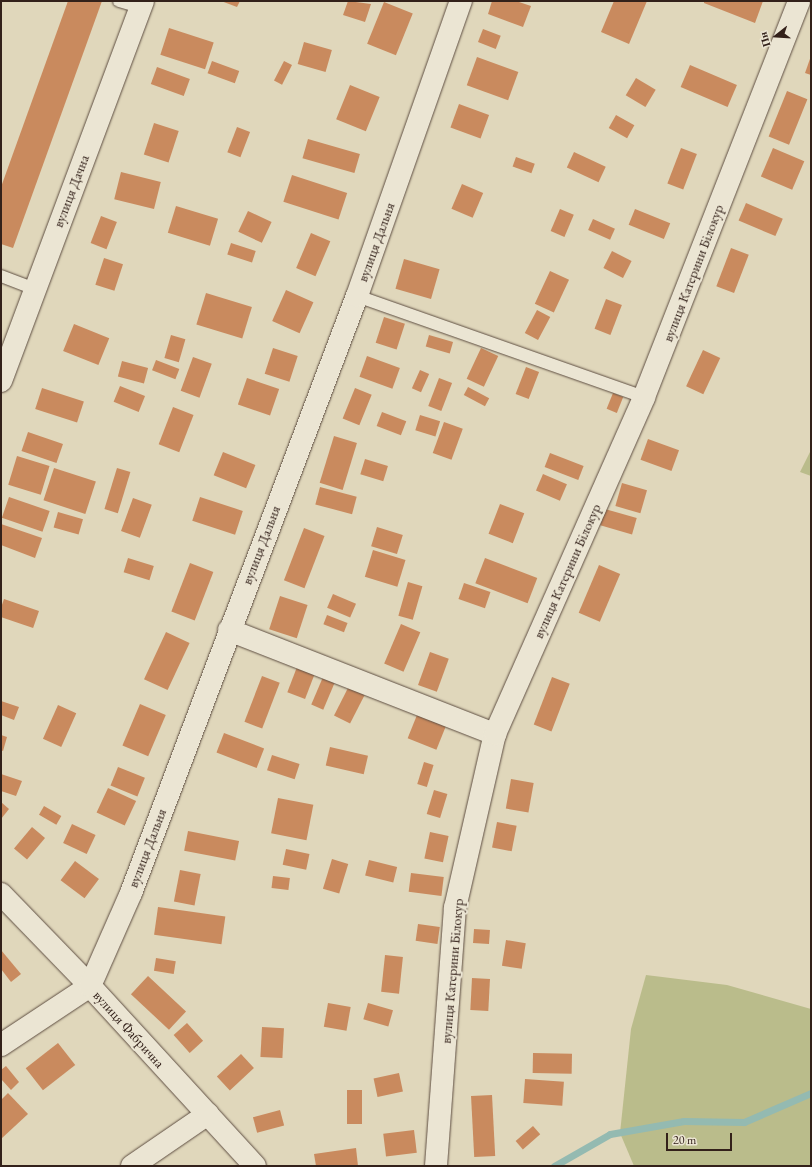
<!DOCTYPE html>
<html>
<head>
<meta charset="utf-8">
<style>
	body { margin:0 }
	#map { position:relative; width:812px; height:1167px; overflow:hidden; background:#e0d7bb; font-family:"EB Garamond",serif }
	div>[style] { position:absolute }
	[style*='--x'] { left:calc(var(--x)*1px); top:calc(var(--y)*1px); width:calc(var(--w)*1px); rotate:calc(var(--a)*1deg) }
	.green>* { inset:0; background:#babc8b }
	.stream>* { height:7px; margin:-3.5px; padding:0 3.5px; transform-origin:3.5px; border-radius:3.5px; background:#94bab1 }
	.building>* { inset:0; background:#c98a5e; transform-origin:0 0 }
	.roads { filter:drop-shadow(0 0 1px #5e4e42) drop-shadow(0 0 1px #5e4e42) }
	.service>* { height:12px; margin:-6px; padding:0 6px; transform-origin:6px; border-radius:6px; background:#ebe5d3 }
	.minor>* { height:22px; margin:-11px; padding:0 11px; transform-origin:11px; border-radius:11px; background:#ebe5d3 }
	span { translate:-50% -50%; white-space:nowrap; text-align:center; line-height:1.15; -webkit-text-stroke:4px #ebe5d3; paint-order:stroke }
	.street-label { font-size:14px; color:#33211a }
	.frame { position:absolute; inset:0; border:2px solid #33211a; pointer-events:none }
	.north { position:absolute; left:756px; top:16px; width:40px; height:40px; -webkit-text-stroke:3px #ebe5d3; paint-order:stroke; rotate:253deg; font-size:11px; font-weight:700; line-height:16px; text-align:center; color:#33211a }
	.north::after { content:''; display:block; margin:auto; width:14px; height:18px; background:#33211a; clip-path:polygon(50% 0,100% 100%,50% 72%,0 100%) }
	.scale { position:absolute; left:666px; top:1133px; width:66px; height:18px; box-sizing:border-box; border:2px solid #33211a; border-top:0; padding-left:5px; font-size:12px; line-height:14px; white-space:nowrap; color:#33211a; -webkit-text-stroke:3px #ebe5d3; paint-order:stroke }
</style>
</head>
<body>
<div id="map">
	<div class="green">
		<div style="clip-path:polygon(811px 450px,811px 476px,800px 472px)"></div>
		<div style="clip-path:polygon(646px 975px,727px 985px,811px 1009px,811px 1166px,634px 1166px,620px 1133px,631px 1029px)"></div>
	</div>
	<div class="stream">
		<div style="--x:554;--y:1166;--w:64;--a:-29.7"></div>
		<div style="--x:610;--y:1134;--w:75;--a:-10"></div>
		<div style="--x:684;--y:1121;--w:60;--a:1"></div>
		<div style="--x:744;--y:1122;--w:73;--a:-23.4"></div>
	</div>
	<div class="building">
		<div style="clip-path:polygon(68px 1px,102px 1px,13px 248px,1px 244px,1px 187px)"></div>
		<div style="clip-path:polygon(221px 1px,240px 1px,237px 7px)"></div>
		<div style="clip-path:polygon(348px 1px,371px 4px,365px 22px,343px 15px)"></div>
		<div style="clip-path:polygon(492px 1px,516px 1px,531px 6px,523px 27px,488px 14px)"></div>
		<div style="clip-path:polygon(614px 1px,647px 1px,629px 44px,601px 32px)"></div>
		<div style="clip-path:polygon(704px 1px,763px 1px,755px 23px,704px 3px)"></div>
		<div style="left:384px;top:2px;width:31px;height:45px;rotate:22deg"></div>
		<div style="left:169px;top:28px;width:47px;height:28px;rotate:18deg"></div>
		<div style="left:483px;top:29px;width:19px;height:14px;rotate:21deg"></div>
		<div style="left:304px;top:42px;width:29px;height:23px;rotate:16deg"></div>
		<div style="clip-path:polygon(811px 56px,811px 75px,805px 73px)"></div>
		<div style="left:477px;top:57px;width:44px;height:30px;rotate:20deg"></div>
		<div style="left:212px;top:61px;width:29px;height:13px;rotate:20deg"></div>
		<div style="left:284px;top:61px;width:9px;height:22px;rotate:27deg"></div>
		<div style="left:690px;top:65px;width:51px;height:24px;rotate:23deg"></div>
		<div style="left:157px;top:67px;width:35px;height:18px;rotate:20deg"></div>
		<div style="left:636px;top:78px;width:23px;height:20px;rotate:31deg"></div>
		<div style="left:350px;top:85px;width:32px;height:37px;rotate:22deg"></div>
		<div style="left:787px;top:91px;width:22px;height:49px;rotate:22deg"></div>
		<div style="left:459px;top:104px;width:32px;height:25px;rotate:20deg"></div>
		<div style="left:616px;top:115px;width:21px;height:15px;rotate:29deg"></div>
		<div style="left:154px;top:123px;width:26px;height:33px;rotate:18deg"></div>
		<div style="left:237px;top:127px;width:14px;height:27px;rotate:21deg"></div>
		<div style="left:308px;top:139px;width:54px;height:20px;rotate:16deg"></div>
		<div style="left:681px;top:148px;width:17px;height:38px;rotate:21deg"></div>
		<div style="left:773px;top:148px;width:34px;height:31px;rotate:23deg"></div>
		<div style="left:574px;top:152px;width:35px;height:17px;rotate:25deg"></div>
		<div style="left:516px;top:157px;width:20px;height:10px;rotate:20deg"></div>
		<div style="left:121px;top:172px;width:41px;height:28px;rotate:14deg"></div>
		<div style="left:292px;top:175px;width:58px;height:28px;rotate:18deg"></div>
		<div style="left:462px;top:184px;width:23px;height:27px;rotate:23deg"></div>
		<div style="left:746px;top:203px;width:40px;height:19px;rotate:23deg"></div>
		<div style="left:176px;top:206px;width:44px;height:28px;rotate:17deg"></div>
		<div style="left:560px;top:209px;width:15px;height:24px;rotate:23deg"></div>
		<div style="left:635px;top:209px;width:38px;height:17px;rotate:22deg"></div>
		<div style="left:248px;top:211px;width:26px;height:23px;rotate:25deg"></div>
		<div style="left:101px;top:216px;width:17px;height:29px;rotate:21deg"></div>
		<div style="left:593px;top:219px;width:24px;height:12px;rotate:24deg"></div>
		<div style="left:311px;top:233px;width:21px;height:38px;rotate:23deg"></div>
		<div style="left:231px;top:243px;width:26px;height:12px;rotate:18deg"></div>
		<div style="left:731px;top:248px;width:19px;height:41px;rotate:21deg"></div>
		<div style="left:612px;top:251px;width:22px;height:19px;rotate:27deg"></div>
		<div style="left:104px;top:258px;width:20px;height:28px;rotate:18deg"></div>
		<div style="left:404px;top:259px;width:37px;height:31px;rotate:16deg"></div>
		<div style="left:550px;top:271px;width:21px;height:36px;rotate:25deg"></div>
		<div style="left:286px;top:290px;width:30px;height:34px;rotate:24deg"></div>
		<div style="left:206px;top:293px;width:48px;height:33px;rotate:17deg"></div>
		<div style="left:606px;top:299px;width:17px;height:32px;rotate:21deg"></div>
		<div style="left:537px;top:310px;width:15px;height:26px;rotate:28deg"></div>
		<div style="left:384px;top:317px;width:22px;height:27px;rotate:18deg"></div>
		<div style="left:74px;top:324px;width:38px;height:29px;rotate:22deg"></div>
		<div style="left:171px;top:335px;width:15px;height:24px;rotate:16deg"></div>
		<div style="left:429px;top:335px;width:25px;height:12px;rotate:16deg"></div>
		<div style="left:273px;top:348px;width:26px;height:27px;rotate:18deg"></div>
		<div style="left:481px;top:348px;width:19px;height:34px;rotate:25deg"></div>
		<div style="left:703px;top:350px;width:19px;height:40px;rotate:25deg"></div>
		<div style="left:367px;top:356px;width:35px;height:22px;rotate:20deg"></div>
		<div style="left:193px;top:357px;width:20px;height:36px;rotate:20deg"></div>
		<div style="left:156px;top:360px;width:25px;height:11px;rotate:21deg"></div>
		<div style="left:122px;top:361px;width:27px;height:16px;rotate:15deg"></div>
		<div style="left:526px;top:367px;width:14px;height:29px;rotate:21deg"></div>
		<div style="left:420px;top:370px;width:10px;height:20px;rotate:24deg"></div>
		<div style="left:247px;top:378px;width:34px;height:28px;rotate:19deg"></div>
		<div style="left:439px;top:378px;width:14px;height:30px;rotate:21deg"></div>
		<div style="left:120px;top:386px;width:27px;height:17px;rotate:22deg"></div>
		<div style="left:468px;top:387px;width:24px;height:9px;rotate:28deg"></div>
		<div style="left:42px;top:388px;width:44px;height:22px;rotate:18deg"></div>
		<div style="left:355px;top:388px;width:18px;height:33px;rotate:22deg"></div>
		<div style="left:613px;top:393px;width:11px;height:17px;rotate:22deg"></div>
		<div style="left:173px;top:407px;width:22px;height:40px;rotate:21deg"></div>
		<div style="left:382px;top:412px;width:26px;height:15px;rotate:21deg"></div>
		<div style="left:420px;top:415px;width:21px;height:16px;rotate:17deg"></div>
		<div style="left:444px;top:422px;width:20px;height:33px;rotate:20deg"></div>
		<div style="left:28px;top:432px;width:37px;height:20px;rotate:19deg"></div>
		<div style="left:334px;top:436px;width:24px;height:49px;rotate:17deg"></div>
		<div style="left:648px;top:439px;width:33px;height:22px;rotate:20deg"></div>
		<div style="left:223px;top:452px;width:35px;height:25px;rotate:22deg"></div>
		<div style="left:550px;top:453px;width:36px;height:15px;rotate:21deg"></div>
		<div style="left:17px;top:456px;width:34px;height:30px;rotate:17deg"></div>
		<div style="left:365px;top:459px;width:24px;height:16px;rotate:17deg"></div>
		<div style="left:54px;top:468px;width:44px;height:34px;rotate:18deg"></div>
		<div style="left:117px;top:468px;width:14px;height:43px;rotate:17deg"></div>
		<div style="left:543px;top:474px;width:26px;height:18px;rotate:23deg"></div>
		<div style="left:622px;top:483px;width:26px;height:24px;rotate:16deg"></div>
		<div style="left:320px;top:487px;width:38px;height:18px;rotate:15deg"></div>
		<div style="left:9px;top:497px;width:43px;height:22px;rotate:19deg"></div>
		<div style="left:200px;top:497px;width:45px;height:25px;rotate:18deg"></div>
		<div style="left:133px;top:498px;width:20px;height:35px;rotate:20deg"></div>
		<div style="left:500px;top:504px;width:26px;height:32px;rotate:21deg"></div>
		<div style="left:605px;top:509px;width:33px;height:17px;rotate:16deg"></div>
		<div style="left:58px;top:512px;width:26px;height:16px;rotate:16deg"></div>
		<div style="clip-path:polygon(1px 524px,42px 538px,35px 558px,1px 545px)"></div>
		<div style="left:377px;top:527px;width:27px;height:20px;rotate:17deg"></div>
		<div style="left:304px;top:528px;width:22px;height:56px;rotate:21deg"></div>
		<div style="left:373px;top:550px;width:34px;height:28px;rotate:17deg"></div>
		<div style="left:128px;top:558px;width:27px;height:15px;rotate:17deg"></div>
		<div style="left:485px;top:558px;width:56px;height:27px;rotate:21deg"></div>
		<div style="left:190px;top:563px;width:25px;height:52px;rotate:21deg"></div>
		<div style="left:599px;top:565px;width:23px;height:52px;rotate:23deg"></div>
		<div style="left:408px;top:582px;width:15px;height:35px;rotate:16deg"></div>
		<div style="left:464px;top:583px;width:28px;height:17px;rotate:19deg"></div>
		<div style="left:333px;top:594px;width:25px;height:15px;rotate:23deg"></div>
		<div style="left:280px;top:596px;width:29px;height:35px;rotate:18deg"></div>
		<div style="left:4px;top:599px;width:37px;height:18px;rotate:19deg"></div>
		<div style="left:327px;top:615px;width:22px;height:10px;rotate:21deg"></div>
		<div style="left:401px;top:624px;width:21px;height:43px;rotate:23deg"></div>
		<div style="left:166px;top:632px;width:26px;height:52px;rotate:25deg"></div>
		<div style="left:430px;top:652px;width:20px;height:35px;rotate:20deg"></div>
		<div style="left:297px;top:667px;width:19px;height:27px;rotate:21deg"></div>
		<div style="left:262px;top:676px;width:19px;height:49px;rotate:21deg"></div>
		<div style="left:323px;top:677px;width:13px;height:30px;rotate:23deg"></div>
		<div style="left:552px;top:677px;width:19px;height:51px;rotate:21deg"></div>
		<div style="left:349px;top:686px;width:18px;height:33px;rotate:27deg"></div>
		<div style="clip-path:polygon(1px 701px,19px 707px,14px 720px,1px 715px)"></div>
		<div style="left:140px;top:704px;width:28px;height:45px;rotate:23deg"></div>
		<div style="left:58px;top:705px;width:20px;height:37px;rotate:24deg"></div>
		<div style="left:417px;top:715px;width:31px;height:25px;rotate:22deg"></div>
		<div style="left:224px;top:733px;width:43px;height:21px;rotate:21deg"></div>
		<div style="clip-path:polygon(1px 735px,7px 737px,3px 751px,1px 750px)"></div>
		<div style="left:330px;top:747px;width:39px;height:19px;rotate:13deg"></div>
		<div style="left:272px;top:755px;width:29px;height:16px;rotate:18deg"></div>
		<div style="left:424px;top:762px;width:10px;height:23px;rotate:17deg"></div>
		<div style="left:118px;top:767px;width:29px;height:20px;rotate:22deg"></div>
		<div style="clip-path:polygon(1px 774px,22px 781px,16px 796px,1px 791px)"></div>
		<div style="left:511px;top:779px;width:23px;height:30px;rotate:10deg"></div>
		<div style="left:108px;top:788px;width:31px;height:27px;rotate:25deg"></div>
		<div style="left:434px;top:790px;width:14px;height:25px;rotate:17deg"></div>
		<div style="left:278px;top:798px;width:36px;height:36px;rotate:11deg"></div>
		<div style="clip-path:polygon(1px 802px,9px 809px,1px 819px)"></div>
		<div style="left:44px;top:806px;width:20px;height:10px;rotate:30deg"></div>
		<div style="left:497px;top:822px;width:20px;height:26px;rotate:11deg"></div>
		<div style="left:72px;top:824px;width:26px;height:21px;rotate:25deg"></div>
		<div style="left:32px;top:827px;width:17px;height:28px;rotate:40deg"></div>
		<div style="left:188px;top:831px;width:52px;height:20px;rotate:11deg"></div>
		<div style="left:430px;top:832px;width:19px;height:27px;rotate:12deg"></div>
		<div style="left:286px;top:849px;width:24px;height:16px;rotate:12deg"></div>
		<div style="left:332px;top:859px;width:17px;height:31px;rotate:17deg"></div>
		<div style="left:369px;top:860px;width:29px;height:16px;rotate:14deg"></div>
		<div style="left:75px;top:861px;width:30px;height:24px;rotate:37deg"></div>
		<div style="left:180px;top:870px;width:21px;height:32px;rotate:11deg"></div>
		<div style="left:411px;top:873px;width:33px;height:19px;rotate:7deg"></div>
		<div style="left:273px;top:876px;width:17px;height:12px;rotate:7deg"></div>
		<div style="left:158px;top:907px;width:68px;height:28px;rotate:8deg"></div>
		<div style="left:418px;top:924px;width:22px;height:17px;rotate:8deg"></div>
		<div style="left:474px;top:929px;width:16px;height:14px;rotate:4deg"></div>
		<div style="left:506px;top:940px;width:20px;height:26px;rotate:9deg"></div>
		<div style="clip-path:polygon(1px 950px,21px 974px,11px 982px,1px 969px)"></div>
		<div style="left:385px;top:955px;width:18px;height:37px;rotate:6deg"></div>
		<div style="left:156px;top:958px;width:20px;height:13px;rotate:9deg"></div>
		<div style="left:148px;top:976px;width:52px;height:25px;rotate:43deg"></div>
		<div style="left:472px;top:978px;width:18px;height:32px;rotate:3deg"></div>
		<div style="left:328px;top:1003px;width:23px;height:24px;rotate:10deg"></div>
		<div style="left:368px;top:1003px;width:26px;height:17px;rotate:16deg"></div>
		<div style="left:187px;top:1023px;width:24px;height:18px;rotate:48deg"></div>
		<div style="left:262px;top:1027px;width:22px;height:30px;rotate:3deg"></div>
		<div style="left:58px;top:1043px;width:28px;height:41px;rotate:52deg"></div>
		<div style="left:533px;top:1053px;width:39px;height:20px;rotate:1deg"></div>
		<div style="left:241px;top:1054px;width:19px;height:33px;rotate:47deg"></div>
		<div style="clip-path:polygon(6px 1066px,19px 1082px,11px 1090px,1px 1079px,1px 1070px)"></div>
		<div style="left:399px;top:1073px;width:19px;height:26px;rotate:78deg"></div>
		<div style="left:525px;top:1079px;width:39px;height:24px;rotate:4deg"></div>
		<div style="left:347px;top:1090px;width:15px;height:34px"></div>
		<div style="clip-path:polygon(8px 1093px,28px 1114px,1px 1139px,1px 1100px)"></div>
		<div style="left:492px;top:1095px;width:61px;height:21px;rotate:87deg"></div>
		<div style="left:280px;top:1110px;width:16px;height:28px;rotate:75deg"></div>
		<div style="left:533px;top:1126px;width:11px;height:23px;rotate:49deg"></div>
		<div style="left:414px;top:1130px;width:23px;height:31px;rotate:83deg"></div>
		<div style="clip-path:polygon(356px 1148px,358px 1166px,316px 1166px,314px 1154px)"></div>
	</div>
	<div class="roads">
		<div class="service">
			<div style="--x:119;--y:1;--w:22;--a:16"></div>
			<div style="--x:1;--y:276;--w:36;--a:21"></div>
			<div style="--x:357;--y:296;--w:304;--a:19.4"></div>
		</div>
		<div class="minor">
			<div style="--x:1;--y:381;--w:406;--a:-69.5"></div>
			<div style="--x:229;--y:630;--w:286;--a:21.4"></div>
			<div style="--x:1;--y:894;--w:128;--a:45.9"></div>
			<div style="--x:90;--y:986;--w:244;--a:47.5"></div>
			<div style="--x:1;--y:1045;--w:107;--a:-33.5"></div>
			<div style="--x:90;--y:986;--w:102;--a:-66.2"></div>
			<div style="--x:131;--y:893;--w:638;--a:-69.27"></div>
			<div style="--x:357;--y:296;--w:313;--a:-70.6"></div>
			<div style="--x:132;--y:1166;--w:92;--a:-34.4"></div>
			<div style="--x:436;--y:1166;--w:259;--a:-85.8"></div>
			<div style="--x:455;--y:908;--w:179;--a:-77.1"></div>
			<div style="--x:495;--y:734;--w:368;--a:-66.1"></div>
			<div style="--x:644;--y:397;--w:425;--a:-68.6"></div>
		</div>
	</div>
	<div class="street-label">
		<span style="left:71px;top:191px;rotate:-69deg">вулиця Дачна</span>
		<span style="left:376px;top:242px;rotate:-70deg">вулиця Дальня</span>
		<span style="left:693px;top:273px;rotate:-69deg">вулиця Катерини Білокур</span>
		<span style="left:261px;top:545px;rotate:-69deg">вулиця Дальня</span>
		<span style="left:567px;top:571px;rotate:-66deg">вулиця Катерини Білокур</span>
		<span style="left:147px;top:848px;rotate:-69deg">вулиця Дальня</span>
		<span style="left:452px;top:971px;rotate:-85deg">вулиця Катерини Білокур</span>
		<span style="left:129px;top:1029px;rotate:48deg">вулиця Фабрична</span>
	</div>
	<div class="frame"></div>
	<div class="north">Пн</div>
	<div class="scale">20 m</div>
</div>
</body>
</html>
